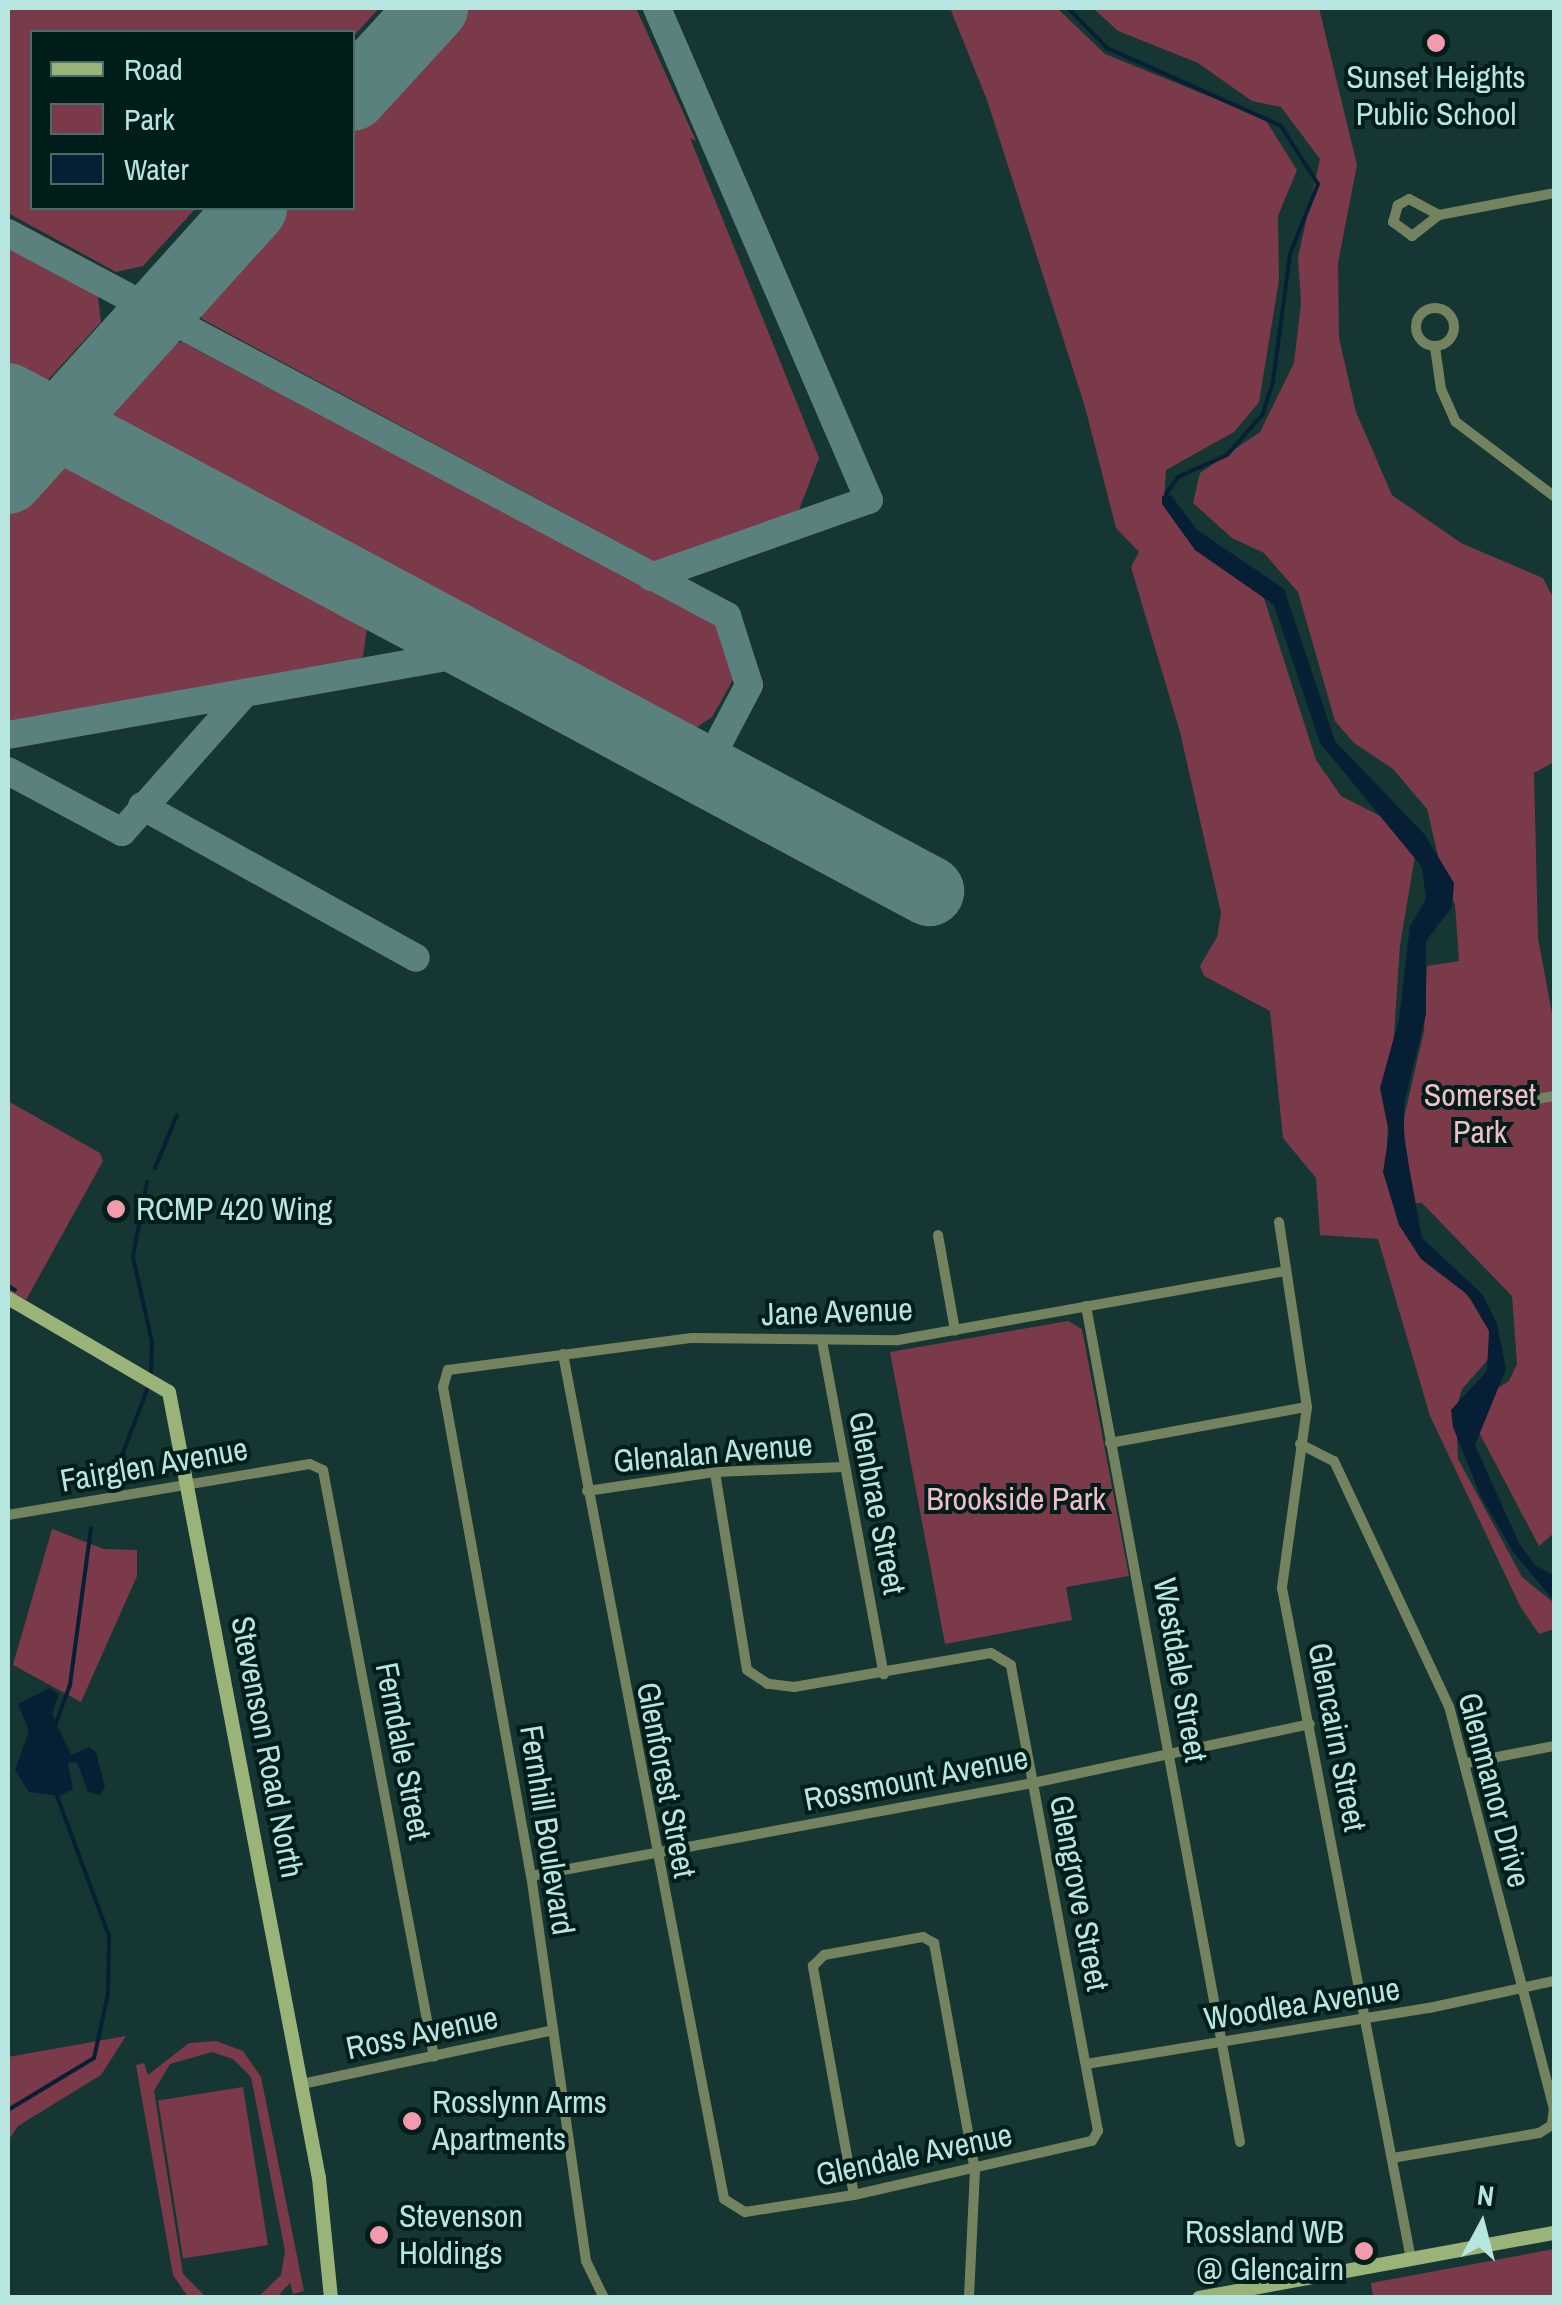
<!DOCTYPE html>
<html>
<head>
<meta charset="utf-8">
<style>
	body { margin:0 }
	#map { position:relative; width:1562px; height:2305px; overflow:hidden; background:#153633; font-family:"Archivo Narrow",sans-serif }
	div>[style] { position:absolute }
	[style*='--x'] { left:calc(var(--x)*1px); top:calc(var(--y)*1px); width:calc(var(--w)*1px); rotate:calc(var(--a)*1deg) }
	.green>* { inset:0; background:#7a3a49; transform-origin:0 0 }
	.water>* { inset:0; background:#071f34 }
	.stream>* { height:4px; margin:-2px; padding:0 2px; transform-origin:2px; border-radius:2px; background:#071f34 }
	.taxiway>* { height:28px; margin:-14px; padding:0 14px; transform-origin:14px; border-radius:14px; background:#5a817d }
	.runway>* { height:70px; margin:-35px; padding:0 35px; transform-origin:35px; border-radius:35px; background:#5a817d }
	.street>* { height:10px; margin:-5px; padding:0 5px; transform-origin:5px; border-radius:5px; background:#74835f }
	.street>.ring { margin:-5px; padding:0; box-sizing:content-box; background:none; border:10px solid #74835f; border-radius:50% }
	.secondary>* { height:14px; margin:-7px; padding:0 7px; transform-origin:7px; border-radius:7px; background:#9ab378 }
	.dots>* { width:28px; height:28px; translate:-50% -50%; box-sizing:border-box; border:5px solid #001d1a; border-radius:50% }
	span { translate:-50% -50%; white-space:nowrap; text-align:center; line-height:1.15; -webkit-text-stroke:8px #001d1a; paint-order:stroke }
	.poi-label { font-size:32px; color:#b7e5df }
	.left { translate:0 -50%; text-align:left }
	.right { translate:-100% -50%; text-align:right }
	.park-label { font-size:32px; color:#f3bdc7 }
	.street-label { font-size:32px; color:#b7e5df }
	.frame { position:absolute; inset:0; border:10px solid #b7e5df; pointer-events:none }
	.legend { position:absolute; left:30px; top:30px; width:325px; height:180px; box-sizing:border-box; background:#001d1a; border:2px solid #496d69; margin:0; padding:12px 18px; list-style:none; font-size:30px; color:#b7e5df }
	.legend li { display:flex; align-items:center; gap:20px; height:50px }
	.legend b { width:50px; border:2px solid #496d69 }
	.north { position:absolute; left:1432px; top:2175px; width:100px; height:100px; -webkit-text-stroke:8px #001d1a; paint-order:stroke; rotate:7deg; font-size:28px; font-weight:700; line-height:40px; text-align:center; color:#b7e5df }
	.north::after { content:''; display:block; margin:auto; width:35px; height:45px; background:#b7e5df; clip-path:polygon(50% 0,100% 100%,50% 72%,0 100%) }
</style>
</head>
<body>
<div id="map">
	<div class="green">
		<div style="clip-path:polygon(8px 8px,379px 8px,353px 37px,32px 32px,32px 208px,196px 208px,143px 266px,116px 272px,8px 213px)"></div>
		<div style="clip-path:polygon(454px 8px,636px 8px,696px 141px,690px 138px,819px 458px,799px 510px,657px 563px,202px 319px,198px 292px,274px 208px,352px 208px,353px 121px)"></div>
		<div style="clip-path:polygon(950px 8px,1057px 8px,1105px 54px,1265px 119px,1297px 170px,1278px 216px,1279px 280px,1259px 402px,1234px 432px,1166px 470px,1164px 500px,1191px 536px,1263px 595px,1316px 760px,1341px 796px,1396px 824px,1415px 856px,1400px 945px,1387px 1141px,1399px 1215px,1498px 1332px,1493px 1354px,1462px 1389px,1456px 1409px,1458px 1459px,1522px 1577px,1554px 1603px,1554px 1629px,1539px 1634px,1520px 1606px,1430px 1416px,1378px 1239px,1320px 1235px,1316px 1178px,1283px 1138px,1270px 1011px,1204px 976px,1200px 966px,1217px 937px,1221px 913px,1180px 732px,1131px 567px,1139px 552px,1116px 528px,1085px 407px,987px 100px)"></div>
		<div style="clip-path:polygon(1093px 8px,1319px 8px,1357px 165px,1338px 263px,1339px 338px,1356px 412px,1392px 495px,1461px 543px,1543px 578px,1554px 599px,1554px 762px,1534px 773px,1538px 938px,1554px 1024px,1554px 1533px,1539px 1546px,1473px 1421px,1477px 1401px,1509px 1381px,1517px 1364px,1512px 1296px,1422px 1203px,1414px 1203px,1411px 1185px,1403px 1122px,1424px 1031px,1427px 966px,1459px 961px,1455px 904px,1446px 890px,1427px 809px,1393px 769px,1354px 743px,1335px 721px,1298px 592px,1264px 553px,1232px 538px,1193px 503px,1200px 473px,1260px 432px,1294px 363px,1301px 303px,1298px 257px,1320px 159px,1281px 107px,1252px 101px,1198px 63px,1118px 31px)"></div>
		<div style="clip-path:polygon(8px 248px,98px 296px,101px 322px,47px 381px,8px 364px)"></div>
		<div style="clip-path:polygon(182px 342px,716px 624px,734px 678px,712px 717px,690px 732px,105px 420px,101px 401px,147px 347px)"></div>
		<div style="clip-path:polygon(62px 460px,106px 477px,368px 620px,363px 657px,238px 696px,8px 729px,8px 501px)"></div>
		<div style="clip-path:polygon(8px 1101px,100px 1153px,103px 1161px,26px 1300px,8px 1290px)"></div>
		<div style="clip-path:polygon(1068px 1321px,1082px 1329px,1129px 1576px,1066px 1587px,1072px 1620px,945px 1644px,890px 1352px)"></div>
		<div style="clip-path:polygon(52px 1529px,104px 1549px,137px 1550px,137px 1576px,81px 1702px,13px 1665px)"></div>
		<div style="clip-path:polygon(126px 2036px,101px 2075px,18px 2126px,8px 2141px,8px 2057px)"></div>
		<div style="clip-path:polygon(216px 2041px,243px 2051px,261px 2077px,304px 2291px,293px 2294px,290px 2283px,277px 2297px,258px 2297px,281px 2275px,285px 2251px,251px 2077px,233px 2059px,212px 2052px,170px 2064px,154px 2091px,183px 2274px,206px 2297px,188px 2297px,173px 2275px,136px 2065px,144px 2063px,148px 2075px,189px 2043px)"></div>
		<div style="left:243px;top:2087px;width:160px;height:86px;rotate:81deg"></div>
		<div style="clip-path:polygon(1554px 2249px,1554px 2297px,1373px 2297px,1371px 2283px)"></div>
	</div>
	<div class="water">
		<div style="clip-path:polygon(1171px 495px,1197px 530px,1284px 589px,1335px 741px,1425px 835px,1454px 883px,1452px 907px,1426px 941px,1426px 1014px,1404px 1104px,1404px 1139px,1422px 1238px,1482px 1294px,1497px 1324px,1506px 1369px,1475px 1445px,1519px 1543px,1535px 1565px,1554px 1576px,1554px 1601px,1514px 1553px,1481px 1497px,1453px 1427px,1451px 1410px,1487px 1371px,1489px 1331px,1468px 1295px,1421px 1259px,1399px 1225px,1383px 1172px,1389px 1133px,1380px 1088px,1399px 1019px,1410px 926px,1426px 899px,1422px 867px,1320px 743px,1274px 605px,1195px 550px,1162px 504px,1162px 496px)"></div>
		<div style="clip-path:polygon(50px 1688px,59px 1694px,52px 1714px,71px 1755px,89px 1747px,96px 1752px,105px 1787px,100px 1795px,88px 1792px,77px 1762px,68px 1763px,73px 1789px,60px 1796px,29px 1792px,15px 1770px,29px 1731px,18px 1704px)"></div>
	</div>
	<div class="stream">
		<div style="--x:1068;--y:8;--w:56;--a:45.7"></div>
		<div style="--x:1107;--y:48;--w:191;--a:24.1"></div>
		<div style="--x:1281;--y:126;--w:69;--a:57.5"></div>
		<div style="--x:1318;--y:184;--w:75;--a:111.8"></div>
		<div style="--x:1290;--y:254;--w:129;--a:97.6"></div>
		<div style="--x:1273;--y:382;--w:35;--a:108"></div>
		<div style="--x:1262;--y:415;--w:53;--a:131.2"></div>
		<div style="--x:1227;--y:455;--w:54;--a:155.8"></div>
		<div style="--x:1178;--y:477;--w:21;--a:125"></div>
		<div style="--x:155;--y:1168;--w:57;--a:-67.5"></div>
		<div style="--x:147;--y:1182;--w:76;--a:100.6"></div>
		<div style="--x:133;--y:1257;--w:87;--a:77.4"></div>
		<div style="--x:152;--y:1342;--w:35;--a:92"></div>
		<div style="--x:8;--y:1286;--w:8;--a:30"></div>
		<div style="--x:116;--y:1471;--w:87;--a:-69.1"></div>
		<div style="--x:56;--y:1723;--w:40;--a:-69.8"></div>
		<div style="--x:70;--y:1685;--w:158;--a:-82.4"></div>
		<div style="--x:8;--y:2110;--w:100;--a:-31.2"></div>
		<div style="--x:94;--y:2058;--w:66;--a:-77.7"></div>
		<div style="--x:108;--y:1994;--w:58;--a:-89"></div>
		<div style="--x:109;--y:1936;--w:155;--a:-110.4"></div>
	</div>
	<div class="taxiway">
		<div style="--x:8;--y:233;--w:815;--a:28.04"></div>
		<div style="--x:727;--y:616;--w:72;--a:72.3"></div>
		<div style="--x:749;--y:685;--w:67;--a:117.7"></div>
		<div style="--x:718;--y:744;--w:34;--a:140"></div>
		<div style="--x:651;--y:577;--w:231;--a:-19.5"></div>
		<div style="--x:869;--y:500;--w:536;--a:-113.31"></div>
		<div style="--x:8;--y:735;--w:477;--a:-10.1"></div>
		<div style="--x:8;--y:771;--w:129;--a:28.2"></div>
		<div style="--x:122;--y:832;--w:183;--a:-48.5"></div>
		<div style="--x:142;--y:806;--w:313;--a:29"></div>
	</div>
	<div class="runway">
		<div style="--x:352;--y:96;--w:120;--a:-47.4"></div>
		<div style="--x:8;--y:398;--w:1045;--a:28.16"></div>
		<div style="--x:8;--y:479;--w:365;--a:-48"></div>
	</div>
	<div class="street">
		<div style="--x:1439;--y:215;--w:34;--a:-152"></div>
		<div style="--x:1409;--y:199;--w:13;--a:151"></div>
		<div style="--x:1398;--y:205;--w:18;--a:106"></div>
		<div style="--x:1393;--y:222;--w:24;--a:36"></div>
		<div style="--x:1412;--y:236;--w:34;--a:-38"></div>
		<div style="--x:1439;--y:215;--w:117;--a:-10.8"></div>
		<div class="ring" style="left:1416px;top:308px;width:28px;height:28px"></div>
		<div style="--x:1435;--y:347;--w:42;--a:81.9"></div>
		<div style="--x:1441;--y:389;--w:36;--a:66"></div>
		<div style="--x:1456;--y:422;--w:123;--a:37.1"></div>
		<div style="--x:1536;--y:1099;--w:18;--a:-9"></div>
		<div style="--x:1279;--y:1222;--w:187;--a:81.4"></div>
		<div style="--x:1307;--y:1407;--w:183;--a:97.9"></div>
		<div style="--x:1282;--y:1588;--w:683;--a:79.12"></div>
		<div style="--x:938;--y:1235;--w:97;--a:79.9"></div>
		<div style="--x:1086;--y:1306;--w:850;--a:79.56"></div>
		<div style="--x:822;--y:1341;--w:339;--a:79.5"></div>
		<div style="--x:563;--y:1354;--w:860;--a:79.21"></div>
		<div style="--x:724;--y:2199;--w:25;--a:32"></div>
		<div style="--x:745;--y:2212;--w:110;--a:-8.9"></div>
		<div style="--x:854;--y:2195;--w:244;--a:-12.8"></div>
		<div style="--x:1092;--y:2141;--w:12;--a:-59"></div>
		<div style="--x:1098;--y:2131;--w:474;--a:-100.6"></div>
		<div style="--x:1011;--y:1665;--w:23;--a:-149"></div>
		<div style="--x:991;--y:1653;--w:200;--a:170.2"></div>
		<div style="--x:794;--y:1687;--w:26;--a:-173"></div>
		<div style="--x:768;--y:1684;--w:25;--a:-146"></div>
		<div style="--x:747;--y:1670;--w:201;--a:-99.2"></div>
		<div style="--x:1110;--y:1443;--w:200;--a:-10.4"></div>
		<div style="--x:1300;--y:1444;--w:38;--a:27"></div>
		<div style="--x:1334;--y:1461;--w:271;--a:64.9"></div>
		<div style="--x:1449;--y:1706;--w:415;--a:75.4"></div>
		<div style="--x:1554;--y:2108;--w:17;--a:97"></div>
		<div style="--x:1552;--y:2125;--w:15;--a:148"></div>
		<div style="--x:1539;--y:2133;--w:148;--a:170.3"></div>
		<div style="--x:587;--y:1491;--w:129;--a:-8.4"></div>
		<div style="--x:715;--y:1472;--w:129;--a:-2.2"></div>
		<div style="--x:8;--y:1515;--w:306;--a:-9.6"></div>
		<div style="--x:310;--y:1464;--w:14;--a:25"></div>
		<div style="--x:323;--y:1470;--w:597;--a:79.29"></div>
		<div style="--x:1467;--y:1763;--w:89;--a:-11.1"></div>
		<div style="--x:531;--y:1876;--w:511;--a:-10.5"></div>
		<div style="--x:1033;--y:1783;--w:283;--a:-12"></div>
		<div style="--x:1086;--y:2064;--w:348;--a:-9.3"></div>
		<div style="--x:1429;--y:2008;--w:128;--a:-12.2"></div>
		<div style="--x:302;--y:2084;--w:257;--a:-12.1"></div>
		<div style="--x:854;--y:2195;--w:233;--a:-100.2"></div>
		<div style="--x:813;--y:1966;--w:16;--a:-45"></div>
		<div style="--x:824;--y:1955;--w:101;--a:-10.3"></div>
		<div style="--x:923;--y:1937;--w:13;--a:29"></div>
		<div style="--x:934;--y:1943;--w:231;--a:79.8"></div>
		<div style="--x:975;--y:2170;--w:128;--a:92.7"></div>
		<div style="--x:604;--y:2298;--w:41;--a:-115.9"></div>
		<div style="--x:586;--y:2261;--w:389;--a:-98.1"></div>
		<div style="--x:531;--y:1876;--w:497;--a:-100.2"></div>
		<div style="--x:443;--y:1387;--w:18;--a:-74"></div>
		<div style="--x:448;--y:1370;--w:246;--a:-7.5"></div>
		<div style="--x:692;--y:1338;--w:206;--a:0.6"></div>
		<div style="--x:898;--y:1340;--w:393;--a:-10.1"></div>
	</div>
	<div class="secondary">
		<div style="--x:8;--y:1298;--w:186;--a:30.3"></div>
		<div style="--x:169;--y:1392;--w:800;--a:79.2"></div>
		<div style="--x:319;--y:2178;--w:121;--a:84.3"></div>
		<div style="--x:1199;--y:2298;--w:361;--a:-10.4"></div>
	</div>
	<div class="dots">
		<div style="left:1436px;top:43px;background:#f39aab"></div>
		<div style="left:116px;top:1209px;background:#f39aab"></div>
		<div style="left:412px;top:2121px;background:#f39aab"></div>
		<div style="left:379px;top:2235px;background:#f39aab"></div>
		<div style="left:1364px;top:2251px;background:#f39aab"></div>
	</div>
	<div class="poi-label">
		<span style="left:1436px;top:96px">Sunset Heights<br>Public School</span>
		<span class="left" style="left:136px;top:1209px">RCMP 420 Wing</span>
		<span class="left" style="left:432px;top:2121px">Rosslynn Arms<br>Apartments</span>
		<span class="left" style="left:399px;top:2235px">Stevenson<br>Holdings</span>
		<span class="right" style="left:1344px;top:2251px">Rossland WB<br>@ Glencairn</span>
	</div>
	<div class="park-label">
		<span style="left:1480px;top:1114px">Somerset<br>Park</span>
		<span style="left:1016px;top:1499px">Brookside Park</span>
	</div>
	<div class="street-label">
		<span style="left:837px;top:1312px;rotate:-2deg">Jane Avenue</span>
		<span style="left:713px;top:1453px;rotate:-5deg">Glenalan Avenue</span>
		<span style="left:154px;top:1465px;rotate:-10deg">Fairglen Avenue</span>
		<span style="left:877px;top:1503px;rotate:79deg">Glenbrae Street</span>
		<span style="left:1180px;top:1670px;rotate:80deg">Westdale Street</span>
		<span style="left:1337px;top:1737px;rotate:79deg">Glencairn Street</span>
		<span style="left:267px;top:1747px;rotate:79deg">Stevenson Road North</span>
		<span style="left:403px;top:1751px;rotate:79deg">Ferndale Street</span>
		<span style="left:916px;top:1779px;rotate:-11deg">Rossmount Avenue</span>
		<span style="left:666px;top:1780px;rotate:79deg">Glenforest Street</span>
		<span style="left:1494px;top:1790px;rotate:75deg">Glenmanor Drive</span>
		<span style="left:547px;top:1830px;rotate:81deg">Fernhill Boulevard</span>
		<span style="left:1079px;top:1893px;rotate:79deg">Glengrove Street</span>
		<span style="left:1302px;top:2004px;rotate:-9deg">Woodlea Avenue</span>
		<span style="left:422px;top:2033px;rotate:-12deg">Ross Avenue</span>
		<span style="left:914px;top:2155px;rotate:-12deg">Glendale Avenue</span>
	</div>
	<div class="frame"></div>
	<ul class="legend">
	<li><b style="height:12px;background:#9ab378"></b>Road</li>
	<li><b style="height:28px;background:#7a3a49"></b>Park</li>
	<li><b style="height:28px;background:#071f34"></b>Water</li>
	</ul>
	<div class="north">N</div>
</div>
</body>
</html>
